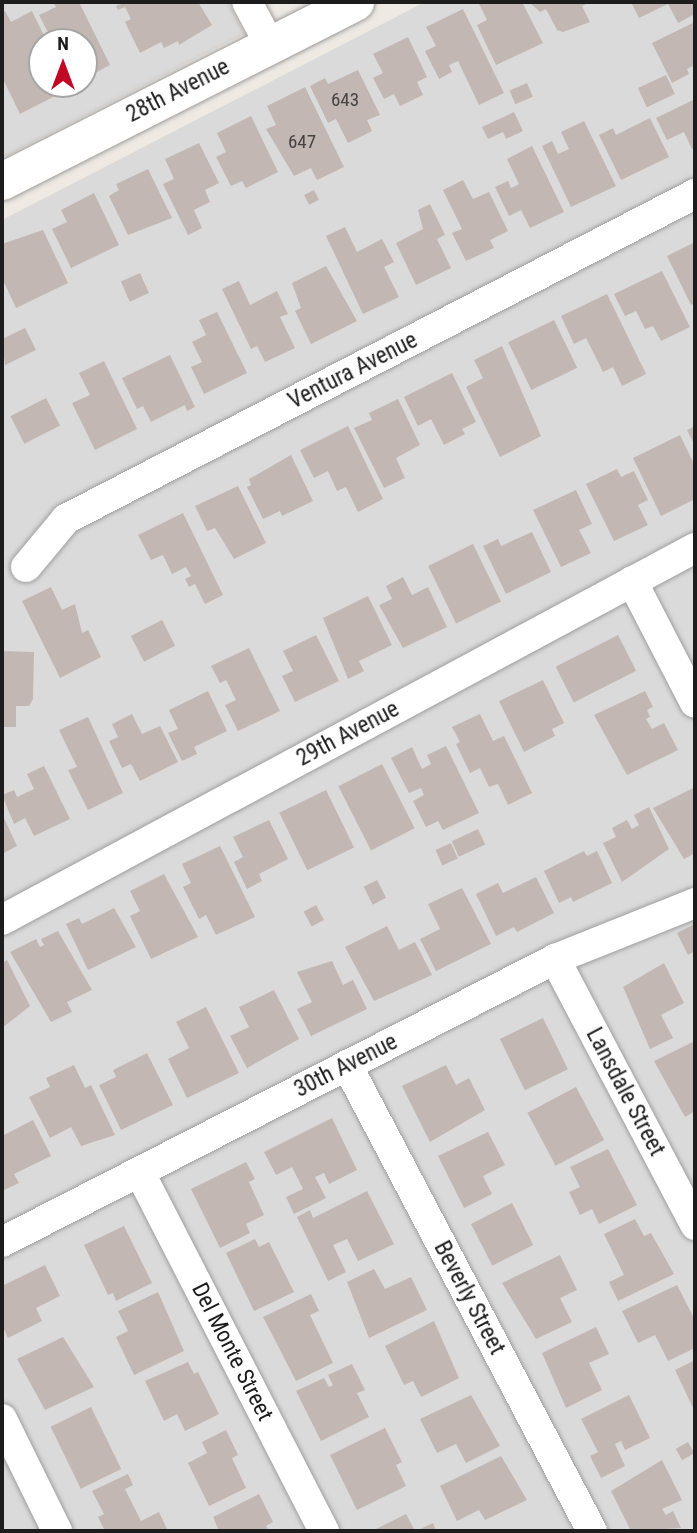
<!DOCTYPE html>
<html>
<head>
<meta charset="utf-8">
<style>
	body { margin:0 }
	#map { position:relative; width:697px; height:1533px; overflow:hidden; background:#eee9e3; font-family:"Roboto Condensed",sans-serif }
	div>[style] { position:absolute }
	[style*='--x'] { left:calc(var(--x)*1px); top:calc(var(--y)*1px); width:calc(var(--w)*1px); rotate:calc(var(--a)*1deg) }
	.residential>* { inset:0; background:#dbdada }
	.building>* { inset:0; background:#c2b7b3; transform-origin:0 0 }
	.roads { filter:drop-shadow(0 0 2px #9e9e9e) drop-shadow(0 0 2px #9e9e9e) }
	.minor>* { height:30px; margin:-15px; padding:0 15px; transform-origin:15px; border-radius:15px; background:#fff }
	.tertiary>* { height:37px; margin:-18.5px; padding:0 18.5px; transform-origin:18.5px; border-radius:18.5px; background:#fff }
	span { translate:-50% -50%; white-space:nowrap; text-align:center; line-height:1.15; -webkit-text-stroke:5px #fff; paint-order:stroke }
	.number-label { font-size:19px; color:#464442 }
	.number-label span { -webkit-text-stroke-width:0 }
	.street-label { font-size:23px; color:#1d1d1d }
	.frame { position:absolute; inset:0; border:4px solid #1d1d1d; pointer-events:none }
	.north { position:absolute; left:28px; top:28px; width:70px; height:70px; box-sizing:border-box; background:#fff; border:2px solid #a5a5a5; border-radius:50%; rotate:0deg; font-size:19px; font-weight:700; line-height:28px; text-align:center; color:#1d1d1d }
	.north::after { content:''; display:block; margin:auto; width:24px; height:32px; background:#c10925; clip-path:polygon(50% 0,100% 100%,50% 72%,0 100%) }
</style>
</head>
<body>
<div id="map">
	<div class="residential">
		<div style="clip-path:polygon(evenodd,2px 2px,228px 2px,244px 34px,2px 158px,2px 2px,42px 42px,84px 42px,84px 84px,42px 84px,42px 42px)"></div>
		<div style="clip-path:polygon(425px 2px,695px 2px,695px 1531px,2px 1531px,2px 220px)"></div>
	</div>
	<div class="building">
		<div style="clip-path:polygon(53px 2px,79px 2px,110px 65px,84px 79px,84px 42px,53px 42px,39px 15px,56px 7px)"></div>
		<div style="clip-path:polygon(125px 2px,198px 2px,212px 25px,179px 45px,178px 41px,164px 48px,161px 42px,140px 53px,125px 22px,131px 19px,125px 7px,118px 10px,116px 6px)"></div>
		<div style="clip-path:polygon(478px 2px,522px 2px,543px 43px,496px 65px,477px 25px,487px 20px)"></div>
		<div style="clip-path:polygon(529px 2px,590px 2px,582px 6px,590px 22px,563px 32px,557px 30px,546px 9px,540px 12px)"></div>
		<div style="clip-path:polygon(631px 2px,695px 2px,695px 14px,678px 23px,668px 4px,639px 18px)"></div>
		<div style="clip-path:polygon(463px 9px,504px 93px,479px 105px,458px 61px,449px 65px,452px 72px,439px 79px,425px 51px,436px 46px,426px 27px)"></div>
		<div style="clip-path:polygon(5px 11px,11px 22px,32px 11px,47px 42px,42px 42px,42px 84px,54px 84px,59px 94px,20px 114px,2px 77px,2px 13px)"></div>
		<div style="clip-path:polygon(695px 22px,695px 65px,687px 69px,689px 74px,672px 83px,652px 43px)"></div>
		<div style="clip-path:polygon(408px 37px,427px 77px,417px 82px,423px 95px,400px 106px,394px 94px,384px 99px,373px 78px,383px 73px,373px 54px)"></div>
		<div style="clip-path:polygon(358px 70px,380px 115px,367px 120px,372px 131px,348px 143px,336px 119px,328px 123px,310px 86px,325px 78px,328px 84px)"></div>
		<div style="left:666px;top:75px;width:21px;height:31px;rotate:65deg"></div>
		<div style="left:527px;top:83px;width:15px;height:19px;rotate:67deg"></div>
		<div style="clip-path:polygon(305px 87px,344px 167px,317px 180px,311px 168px,294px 176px,266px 129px,276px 125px,267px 106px)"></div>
		<div style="clip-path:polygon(695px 99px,695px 148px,692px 149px,684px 132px,667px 140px,656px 118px)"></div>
		<div style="clip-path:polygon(514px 112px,523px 131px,506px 139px,503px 132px,488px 139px,482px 127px)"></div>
		<div style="clip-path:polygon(251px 116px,278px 172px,246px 188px,242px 181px,231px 186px,216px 157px,226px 152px,217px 133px)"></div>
		<div style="clip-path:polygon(650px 118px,669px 157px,621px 180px,599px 135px,613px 128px,616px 135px)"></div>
		<div style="clip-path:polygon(584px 121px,616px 186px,571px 207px,542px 146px,552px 141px,558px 154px,569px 149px,561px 132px)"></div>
		<div style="clip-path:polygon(199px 143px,219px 183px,205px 190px,210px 202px,194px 210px,202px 228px,188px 235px,163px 184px,174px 179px,165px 159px)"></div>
		<div style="clip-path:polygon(532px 146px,564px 212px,530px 228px,521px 210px,509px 216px,495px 187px,508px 181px,511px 188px,519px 184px,507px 159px)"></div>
		<div style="clip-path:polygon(148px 169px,172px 218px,128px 235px,109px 196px,119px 190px,116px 184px)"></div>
		<div style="clip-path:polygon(463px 180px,473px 199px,489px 192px,508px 231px,490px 240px,494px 248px,466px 261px,452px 233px,462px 229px,443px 190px)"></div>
		<div style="left:314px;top:190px;width:11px;height:11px;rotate:63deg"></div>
		<div style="clip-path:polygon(94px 193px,119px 245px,71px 268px,52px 229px,67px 222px,61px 210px)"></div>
		<div style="clip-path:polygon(430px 204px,445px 235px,437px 239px,451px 268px,416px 285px,396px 243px,423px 229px,418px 210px)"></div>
		<div style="clip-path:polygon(345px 227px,357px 252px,382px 239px,394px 262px,384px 267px,399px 297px,363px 314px,326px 236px)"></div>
		<div style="clip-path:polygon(43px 230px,68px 283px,16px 308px,2px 278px,2px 244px)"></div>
		<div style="clip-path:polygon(695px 242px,695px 303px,691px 305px,667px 256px)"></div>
		<div style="clip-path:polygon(326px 266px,357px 321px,311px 344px,295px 311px,301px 308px,292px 283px)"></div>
		<div style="clip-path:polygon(662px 271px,690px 327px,661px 341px,653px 326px,645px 329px,636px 311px,625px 316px,614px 294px)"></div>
		<div style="left:140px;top:273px;width:22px;height:21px;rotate:66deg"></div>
		<div style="clip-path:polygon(239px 281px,250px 305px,277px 291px,288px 314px,280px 317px,295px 348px,265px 362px,257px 346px,251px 349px,222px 289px)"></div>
		<div style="clip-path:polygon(607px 294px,646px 374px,622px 386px,613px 367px,603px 372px,586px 338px,574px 344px,561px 316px)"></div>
		<div style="clip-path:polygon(217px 312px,247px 373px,204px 394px,191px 367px,202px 362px,192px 342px,206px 335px,199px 320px)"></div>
		<div style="left:554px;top:320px;width:53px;height:51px;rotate:64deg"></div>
		<div style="clip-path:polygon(25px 328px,36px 350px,5px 365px,2px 339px)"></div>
		<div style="clip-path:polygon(502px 346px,541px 436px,500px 457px,466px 387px,483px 378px,474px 360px)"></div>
		<div style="clip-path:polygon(170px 355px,195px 407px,187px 411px,185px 405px,151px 422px,143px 406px,137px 409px,122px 378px)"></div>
		<div style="clip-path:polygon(104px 361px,137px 429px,95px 450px,72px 403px,90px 395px,79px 373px)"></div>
		<div style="clip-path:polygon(452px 373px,476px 422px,462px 429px,465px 434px,444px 445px,431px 419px,418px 426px,404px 397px)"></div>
		<div style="left:46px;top:398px;width:31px;height:40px;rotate:63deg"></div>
		<div style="clip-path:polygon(398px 399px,420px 445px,396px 458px,405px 478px,384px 488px,354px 428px,372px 420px,369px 413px)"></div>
		<div style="clip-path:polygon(348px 426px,383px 499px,358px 512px,346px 487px,337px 491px,328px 471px,314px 478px,300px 450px)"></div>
		<div style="clip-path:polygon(695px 426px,695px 446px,687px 430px)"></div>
		<div style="clip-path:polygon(680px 435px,695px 466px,695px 499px,661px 516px,633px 458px)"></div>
		<div style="clip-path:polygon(291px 455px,313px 501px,282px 516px,280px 511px,263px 519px,247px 487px,251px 485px,249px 479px)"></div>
		<div style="clip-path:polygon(617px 469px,621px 477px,634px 471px,648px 500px,638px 505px,648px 525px,614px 541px,586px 484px)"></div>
		<div style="clip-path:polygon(238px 486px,266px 543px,234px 559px,215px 528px,207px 531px,195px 506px)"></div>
		<div style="clip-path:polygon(576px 490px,592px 524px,579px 530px,591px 553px,561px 567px,533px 510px)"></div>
		<div style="clip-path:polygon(183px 513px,223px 595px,205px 604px,195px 584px,189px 587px,185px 579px,191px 576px,186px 567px,172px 574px,163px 555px,151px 560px,138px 535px)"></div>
		<div style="clip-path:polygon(532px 532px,551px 572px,506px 594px,483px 546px,498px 539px,501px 546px)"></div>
		<div style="left:473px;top:544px;width:64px;height:50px;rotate:64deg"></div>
		<div style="clip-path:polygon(403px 577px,412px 595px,428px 587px,447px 627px,403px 648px,379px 605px,392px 599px,386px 586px)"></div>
		<div style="clip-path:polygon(51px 587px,62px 610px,75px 604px,82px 633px,88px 630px,101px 657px,60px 678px,22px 601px)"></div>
		<div style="clip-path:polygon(368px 596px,392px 645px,359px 661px,364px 671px,348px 679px,323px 618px)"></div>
		<div style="left:162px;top:620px;width:29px;height:35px;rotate:63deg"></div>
		<div style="clip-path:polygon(316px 635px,339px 681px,295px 702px,282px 676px,293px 671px,283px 651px)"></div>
		<div style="left:618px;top:635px;width:40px;height:70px;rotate:63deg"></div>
		<div style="clip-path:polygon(249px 648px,280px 711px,238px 731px,225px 705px,236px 700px,226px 680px,220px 683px,211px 666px)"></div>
		<div style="clip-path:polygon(2px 651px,34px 652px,33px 699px,29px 706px,16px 706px,16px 727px,2px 727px)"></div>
		<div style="clip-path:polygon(543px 680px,564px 723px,552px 729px,555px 736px,524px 752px,499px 701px)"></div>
		<div style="clip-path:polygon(208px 691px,227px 731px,194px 747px,197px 754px,182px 761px,168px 733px,178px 729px,169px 710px)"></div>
		<div style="clip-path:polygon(645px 691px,653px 707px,647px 710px,650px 717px,646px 719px,652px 729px,664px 723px,678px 750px,627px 775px,594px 715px)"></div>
		<div style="clip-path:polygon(132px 714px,142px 734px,160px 726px,178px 762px,140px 781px,131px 764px,122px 768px,109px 741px,118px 737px,112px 724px)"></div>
		<div style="clip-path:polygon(480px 714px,493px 741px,504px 736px,532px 793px,508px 805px,498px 784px,489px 787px,480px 768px,470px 773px,456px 744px,460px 742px,452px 727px)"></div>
		<div style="clip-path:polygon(88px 717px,123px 793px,88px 810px,68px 770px,77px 767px,59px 730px)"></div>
		<div style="clip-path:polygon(446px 746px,479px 813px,443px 830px,438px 821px,426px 827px,413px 801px,424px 795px,421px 788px,409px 793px,391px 758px,412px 747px,422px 769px,431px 764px,427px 755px)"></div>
		<div style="left:382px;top:764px;width:72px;height:49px;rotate:63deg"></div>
		<div style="clip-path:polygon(44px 766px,70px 819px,34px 836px,25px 818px,14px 824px,2px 795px,14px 790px,17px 797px,34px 789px,27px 774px)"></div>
		<div style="clip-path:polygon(695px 787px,695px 853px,684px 859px,653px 808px)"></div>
		<div style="left:326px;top:790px;width:64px;height:52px;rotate:64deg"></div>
		<div style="clip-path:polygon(649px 807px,669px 849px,622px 882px,603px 843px,616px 837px,612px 828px,627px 820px,632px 829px,639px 825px,634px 815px)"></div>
		<div style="clip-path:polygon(2px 814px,17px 846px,2px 854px)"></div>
		<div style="clip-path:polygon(269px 820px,288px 859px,259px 874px,262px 881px,247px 889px,234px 862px,243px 857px,233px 837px)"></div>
		<div style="left:478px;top:829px;width:17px;height:29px;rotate:65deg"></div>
		<div style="left:451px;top:843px;width:17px;height:17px;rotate:66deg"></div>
		<div style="clip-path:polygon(220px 846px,255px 917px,216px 935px,206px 915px,199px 919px,183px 887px,191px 883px,182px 864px)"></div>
		<div style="clip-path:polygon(584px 851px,587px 856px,597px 851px,612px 883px,573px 902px,571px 897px,559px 903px,544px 871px)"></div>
		<div style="clip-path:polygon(164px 874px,198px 937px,151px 959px,130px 916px,140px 911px,130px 891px)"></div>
		<div style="clip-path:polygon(536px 877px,554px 913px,517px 932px,514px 927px,496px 936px,476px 894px,498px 883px,503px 893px)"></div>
		<div style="left:377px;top:880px;width:20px;height:15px;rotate:63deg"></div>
		<div style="clip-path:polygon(462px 888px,491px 944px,436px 971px,420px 939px,440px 929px,428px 904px)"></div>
		<div style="left:316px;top:905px;width:17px;height:14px;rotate:62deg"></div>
		<div style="clip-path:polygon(114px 908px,136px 947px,88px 970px,66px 924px,79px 918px,82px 924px)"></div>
		<div style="clip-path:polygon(695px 924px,695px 951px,688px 955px,677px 933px)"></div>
		<div style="clip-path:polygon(387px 926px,399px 950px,415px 942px,432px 975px,374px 1001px,345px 947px)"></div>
		<div style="clip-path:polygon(58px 931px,92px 990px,67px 1002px,72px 1012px,51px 1022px,10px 952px,36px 939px,40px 947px,44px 945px,41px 939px)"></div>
		<div style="clip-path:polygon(7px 960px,30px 1006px,2px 1028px,2px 963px)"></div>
		<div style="clip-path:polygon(332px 961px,343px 985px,353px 980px,367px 1009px,311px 1036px,297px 1009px,312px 1002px,297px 972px)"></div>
		<div style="clip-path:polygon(664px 963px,684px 1003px,661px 1015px,673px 1038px,650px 1049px,623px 987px)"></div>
		<div style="clip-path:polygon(274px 990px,299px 1039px,247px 1068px,230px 1036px,249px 1027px,239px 1007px)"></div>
		<div style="clip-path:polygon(206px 1007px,239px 1073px,187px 1098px,168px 1059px,189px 1048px,176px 1022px)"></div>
		<div style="left:543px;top:1018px;width:57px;height:48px;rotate:64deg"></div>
		<div style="clip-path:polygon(695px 1041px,695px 1111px,685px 1117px,654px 1061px)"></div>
		<div style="clip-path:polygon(147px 1053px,173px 1105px,121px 1130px,99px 1085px,116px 1077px,113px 1070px)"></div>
		<div style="clip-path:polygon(74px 1065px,85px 1088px,91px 1085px,115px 1135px,81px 1146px,71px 1127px,50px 1138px,29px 1097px,50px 1087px,46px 1078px)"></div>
		<div style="clip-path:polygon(446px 1065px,456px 1085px,469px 1078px,485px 1110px,430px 1142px,402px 1086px)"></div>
		<div style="left:576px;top:1087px;width:60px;height:55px;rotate:62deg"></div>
		<div style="clip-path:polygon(332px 1118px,357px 1170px,329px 1184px,324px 1173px,315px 1177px,326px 1198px,294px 1214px,286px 1197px,303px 1189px,292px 1167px,276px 1175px,264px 1152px)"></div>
		<div style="clip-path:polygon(33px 1120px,51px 1156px,14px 1174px,19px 1183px,2px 1191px,2px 1136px)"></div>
		<div style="clip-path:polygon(488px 1132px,505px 1165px,483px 1176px,492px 1194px,464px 1208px,438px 1156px)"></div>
		<div style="clip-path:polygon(608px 1149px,637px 1205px,599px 1224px,592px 1209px,580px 1215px,569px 1192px,580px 1187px,570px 1167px)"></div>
		<div style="clip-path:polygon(246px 1162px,255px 1179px,249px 1182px,264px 1215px,246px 1224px,250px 1233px,220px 1248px,191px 1189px)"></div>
		<div style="clip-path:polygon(367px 1191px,394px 1244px,358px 1261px,347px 1239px,333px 1245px,346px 1272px,328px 1281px,297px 1217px,310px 1210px,313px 1218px)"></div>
		<div style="left:512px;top:1203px;width:47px;height:46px;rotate:63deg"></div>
		<div style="clip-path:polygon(635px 1219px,644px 1236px,651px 1233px,674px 1274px,618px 1301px,609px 1282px,624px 1275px,604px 1234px)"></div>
		<div style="clip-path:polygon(124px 1226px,152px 1283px,116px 1301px,113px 1293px,108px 1295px,84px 1245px)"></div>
		<div style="clip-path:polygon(255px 1239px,259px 1247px,269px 1242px,294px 1292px,254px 1311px,226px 1253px)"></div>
		<div style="clip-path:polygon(560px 1255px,577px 1290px,560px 1298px,572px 1322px,536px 1339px,502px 1283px)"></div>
		<div style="clip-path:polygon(45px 1265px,60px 1296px,36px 1308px,42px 1321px,8px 1338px,2px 1325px,2px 1286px)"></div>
		<div style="clip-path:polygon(374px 1269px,385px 1289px,411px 1277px,427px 1310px,369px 1338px,347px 1282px)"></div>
		<div style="clip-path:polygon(677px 1285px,695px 1320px,695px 1348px,668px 1361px,655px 1335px,638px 1343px,622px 1311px)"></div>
		<div style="clip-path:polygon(158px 1292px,184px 1351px,134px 1375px,116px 1337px,128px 1331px,118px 1311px)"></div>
		<div style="clip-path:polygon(311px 1294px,319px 1311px,310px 1315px,333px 1363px,296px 1381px,263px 1317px)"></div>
		<div style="clip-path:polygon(434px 1321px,459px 1378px,421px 1397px,413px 1381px,404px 1385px,385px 1346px)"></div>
		<div style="clip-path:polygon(596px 1327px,609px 1354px,589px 1363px,602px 1390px,566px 1408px,542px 1353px)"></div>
		<div style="clip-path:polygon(63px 1337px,94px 1387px,45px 1410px,17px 1359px)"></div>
		<div style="clip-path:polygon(695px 1360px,695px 1412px,675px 1370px)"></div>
		<div style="clip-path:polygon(188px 1362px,194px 1374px,198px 1372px,219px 1414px,185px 1431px,177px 1414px,164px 1421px,145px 1381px)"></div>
		<div style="clip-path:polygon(352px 1364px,365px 1390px,357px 1393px,369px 1417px,321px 1441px,296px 1391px,324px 1378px,329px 1387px,333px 1385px,328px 1375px)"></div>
		<div style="clip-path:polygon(471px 1395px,500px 1446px,466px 1463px,456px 1444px,437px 1453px,420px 1419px)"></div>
		<div style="clip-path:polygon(629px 1395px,650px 1438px,625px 1450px,621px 1441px,615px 1444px,625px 1466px,601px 1478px,590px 1456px,598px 1452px,581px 1419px)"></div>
		<div style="left:91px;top:1407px;width:69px;height:45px;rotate:64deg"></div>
		<div style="clip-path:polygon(385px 1428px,402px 1462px,396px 1465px,406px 1486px,357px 1510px,330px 1455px)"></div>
		<div style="clip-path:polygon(226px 1430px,238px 1455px,232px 1458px,246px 1488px,209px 1506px,188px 1463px,207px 1453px,202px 1442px)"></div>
		<div style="left:688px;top:1442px;width:13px;height:14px;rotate:61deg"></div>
		<div style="clip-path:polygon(501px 1456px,527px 1500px,485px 1520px,479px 1510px,457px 1521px,440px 1486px)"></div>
		<div style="clip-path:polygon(662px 1460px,682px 1500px,662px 1509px,666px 1515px,673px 1511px,681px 1528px,631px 1531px,611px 1491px)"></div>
		<div style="clip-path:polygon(128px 1474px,133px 1485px,125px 1489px,141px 1521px,159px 1512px,168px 1531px,105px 1531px,98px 1517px,104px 1514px,92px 1491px)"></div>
		<div style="clip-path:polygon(259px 1494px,273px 1522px,266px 1526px,269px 1531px,219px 1531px,213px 1517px)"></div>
		<div style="clip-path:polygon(406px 1514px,415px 1531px,372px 1531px)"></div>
		<div style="clip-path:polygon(433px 1523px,436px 1531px,416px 1531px)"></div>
	</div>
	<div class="roads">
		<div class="minor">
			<div style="--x:247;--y:2;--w:49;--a:61.9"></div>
			<div style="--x:26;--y:567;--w:62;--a:-50.2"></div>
			<div style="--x:66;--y:519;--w:708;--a:-27.33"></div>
			<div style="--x:632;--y:581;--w:137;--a:62.7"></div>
			<div style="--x:2;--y:920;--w:787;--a:-28.23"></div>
			<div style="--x:555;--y:959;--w:301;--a:62.2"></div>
			<div style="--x:347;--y:1065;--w:526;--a:62.27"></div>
			<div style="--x:140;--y:1173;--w:403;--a:62.8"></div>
			<div style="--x:2;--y:1242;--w:621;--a:-27.1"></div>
			<div style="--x:555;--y:959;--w:151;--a:-21.8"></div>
			<div style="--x:2;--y:1419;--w:125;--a:63.8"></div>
		</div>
		<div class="tertiary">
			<div style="--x:2;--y:181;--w:396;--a:-26.9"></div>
		</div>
	</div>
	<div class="number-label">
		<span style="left:345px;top:100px">643</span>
		<span style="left:302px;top:142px">647</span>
	</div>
	<div class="street-label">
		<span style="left:178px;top:91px;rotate:-27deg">28th Avenue</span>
		<span style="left:353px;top:371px;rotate:-27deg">Ventura Avenue</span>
		<span style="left:348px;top:734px;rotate:-28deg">29th Avenue</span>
		<span style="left:346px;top:1066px;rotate:-27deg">30th Avenue</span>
		<span style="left:625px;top:1092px;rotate:62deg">Lansdale Street</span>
		<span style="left:469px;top:1298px;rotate:62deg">Beverly Street</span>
		<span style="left:232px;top:1352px;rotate:63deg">Del Monte Street</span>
	</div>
	<div class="frame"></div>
	<div class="north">N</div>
</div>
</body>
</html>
